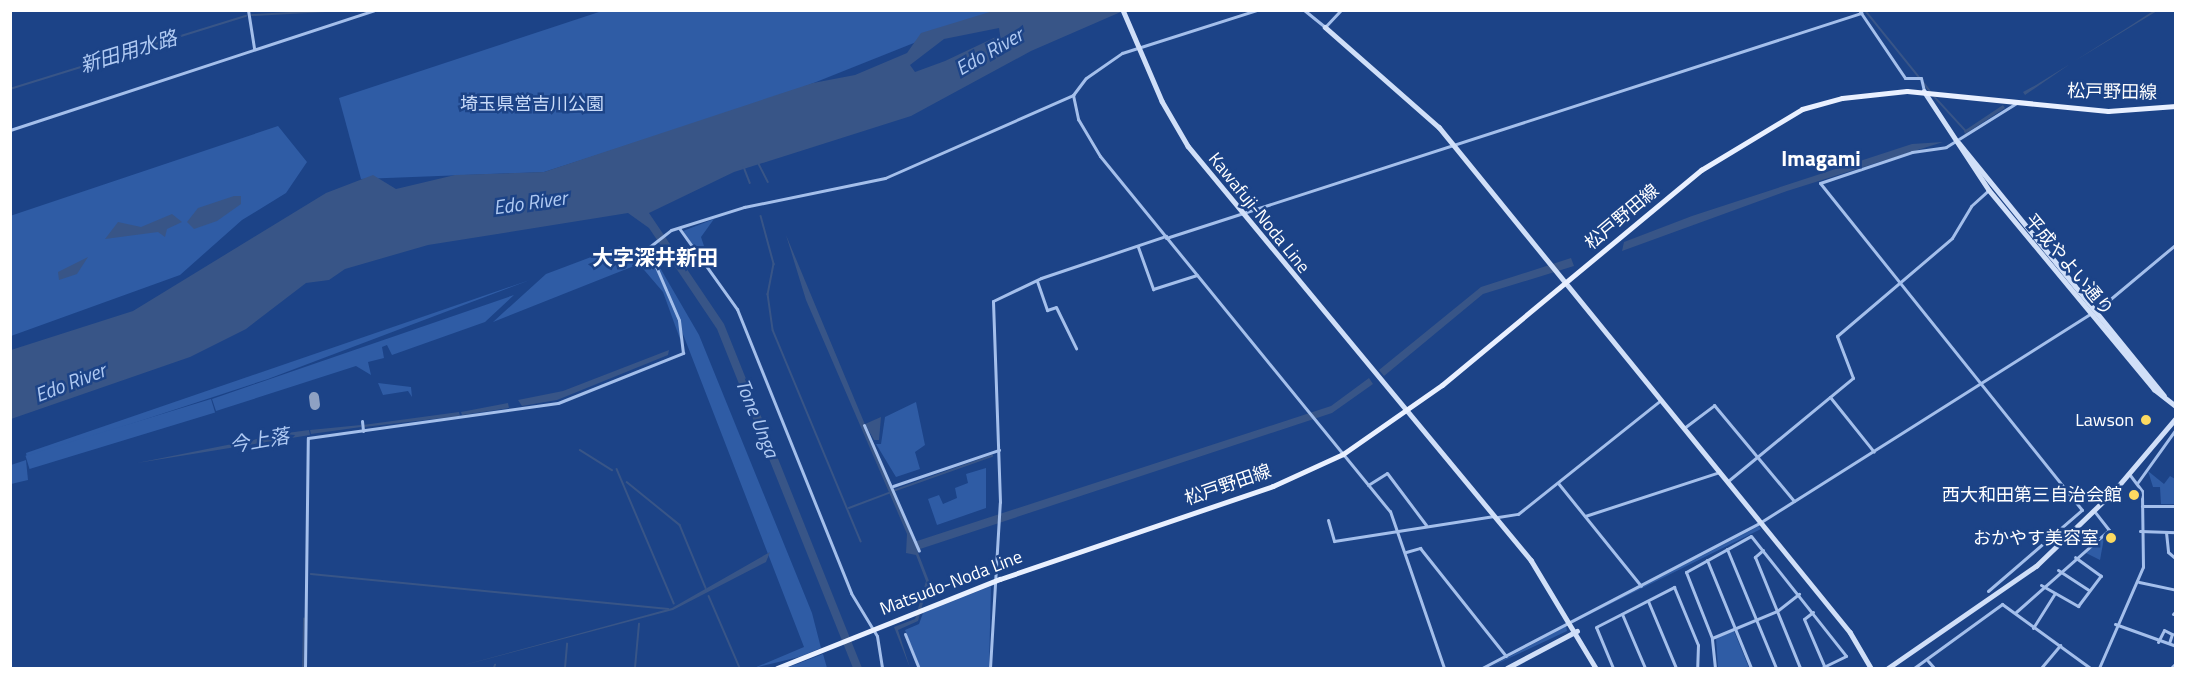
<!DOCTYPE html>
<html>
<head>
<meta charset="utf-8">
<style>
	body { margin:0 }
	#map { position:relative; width:2186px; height:679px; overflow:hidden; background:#1c4387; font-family:"Titillium Web","Noto Sans JP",sans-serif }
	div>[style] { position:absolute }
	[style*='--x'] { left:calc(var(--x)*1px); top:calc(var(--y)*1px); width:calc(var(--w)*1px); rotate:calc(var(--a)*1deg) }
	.green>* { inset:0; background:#2f5ca5; transform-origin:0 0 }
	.water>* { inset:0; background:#385587 }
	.stream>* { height:1.5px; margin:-0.75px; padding:0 0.75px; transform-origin:0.75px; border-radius:0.75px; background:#385587 }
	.taxiway>* { height:10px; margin:-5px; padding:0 5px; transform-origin:5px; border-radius:5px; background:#8ea1c3 }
	.street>* { height:3px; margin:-1.5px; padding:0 1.5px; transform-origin:1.5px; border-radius:1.5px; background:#a4bfeb }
	.secondary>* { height:4.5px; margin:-2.25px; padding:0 2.25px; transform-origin:2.25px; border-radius:2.25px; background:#d0dff8 }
	.primary>* { height:5px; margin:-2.5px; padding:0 2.5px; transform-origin:2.5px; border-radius:2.5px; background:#e9f0ff }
	.primary-bridge>* { height:5px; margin:-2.5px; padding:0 2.5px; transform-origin:2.5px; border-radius:2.5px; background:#e9f0ff }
	.dots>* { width:16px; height:16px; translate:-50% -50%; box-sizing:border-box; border:3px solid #1c4387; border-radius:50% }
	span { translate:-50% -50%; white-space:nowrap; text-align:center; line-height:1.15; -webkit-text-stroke:5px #1c4387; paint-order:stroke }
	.street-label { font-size:18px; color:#fff }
	.park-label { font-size:18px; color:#c9dbf8 }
	.poi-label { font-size:18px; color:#fff }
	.right { translate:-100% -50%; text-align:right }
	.water-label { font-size:20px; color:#b0caf3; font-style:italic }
	.quarter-label { font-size:21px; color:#fff; font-weight:700 }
	.frame { position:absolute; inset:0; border:12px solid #fff; pointer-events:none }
</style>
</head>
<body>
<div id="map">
	<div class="green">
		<div style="clip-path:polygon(602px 11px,994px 11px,781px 96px,544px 172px,361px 179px,339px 98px)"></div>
		<div style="clip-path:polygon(278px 126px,307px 162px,286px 193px,242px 220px,180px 275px,11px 336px,10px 216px)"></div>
		<div style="clip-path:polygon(714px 219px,701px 237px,707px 255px,702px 258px,683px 231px)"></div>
		<div style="clip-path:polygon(623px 245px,623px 251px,642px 246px,649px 252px,678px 321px,682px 337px,680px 339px,663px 292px,639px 264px,493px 322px,546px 274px)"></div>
		<div style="clip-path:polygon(652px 254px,699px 335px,812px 613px,821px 648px,799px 657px,754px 668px,804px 647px)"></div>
		<div style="clip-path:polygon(530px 280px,268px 379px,27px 458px,26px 453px)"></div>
		<div style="clip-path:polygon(514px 295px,485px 322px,392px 355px,387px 345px,382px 347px,384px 358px,368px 362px,371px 375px,356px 366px,216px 411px,212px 399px)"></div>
		<div style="clip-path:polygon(378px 383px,411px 387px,412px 397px,408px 391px,383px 395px)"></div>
		<div style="left:211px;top:399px;width:14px;height:194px;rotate:73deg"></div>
		<div style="clip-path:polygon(916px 402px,925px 445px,915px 452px,920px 469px,896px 477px,876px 444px,881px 444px,885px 417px)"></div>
		<div style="clip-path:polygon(26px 460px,28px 480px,11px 484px,11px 465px)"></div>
		<div style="clip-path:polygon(986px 468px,986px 508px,937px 525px,928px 499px,939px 495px,943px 504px,957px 498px,955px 488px,968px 483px,966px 474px)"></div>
		<div style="clip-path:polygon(2148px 471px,2164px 484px,2170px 476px,2175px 479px,2175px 504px,2161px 504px,2160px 487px,2153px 487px)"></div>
		<div style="clip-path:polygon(1759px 526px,1761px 529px,1578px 620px)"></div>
		<div style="clip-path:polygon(2104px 538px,2100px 560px,2086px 553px)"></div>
		<div style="clip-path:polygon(991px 586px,989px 668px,920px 668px,905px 630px,919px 624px,923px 613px)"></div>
		<div style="clip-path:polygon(1566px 626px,1567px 631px,1488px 668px,1561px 629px)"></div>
		<div style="clip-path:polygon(1734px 631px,1749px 668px,1718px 668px,1716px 638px)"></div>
		<div style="clip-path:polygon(823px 654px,827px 668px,786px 668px,797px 664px)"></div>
	</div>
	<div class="water">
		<div style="clip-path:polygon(evenodd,993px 11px,1123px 11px,1031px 51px,911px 116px,734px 172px,649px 213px,724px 324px,862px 668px,853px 668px,717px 329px,649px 228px,628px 213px,428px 245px,345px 269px,329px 280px,306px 283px,246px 329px,190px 357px,11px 419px,11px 350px,133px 311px,326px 193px,373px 175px,396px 189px,455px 175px,544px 172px,813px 83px,855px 75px,907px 53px,921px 33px,993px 11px,999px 28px,1000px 35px,945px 61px,915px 72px,910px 65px,944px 39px,999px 28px)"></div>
		<div style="clip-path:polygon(2153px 11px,2157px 11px,2073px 62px,2130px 26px)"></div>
		<div style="clip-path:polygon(2070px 64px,2025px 95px,2023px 92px,2036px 85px)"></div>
		<div style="clip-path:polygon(2003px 105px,2005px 108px,1965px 134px,1964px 131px)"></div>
		<div style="clip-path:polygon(1943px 142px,1787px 191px,1622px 251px,1624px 242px,1692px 216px,1912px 144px)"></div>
		<div style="clip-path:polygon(234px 196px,241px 196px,241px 204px,217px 221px,194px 229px,187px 222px,198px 208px)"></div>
		<div style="clip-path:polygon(172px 214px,182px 222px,167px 229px,165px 237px,158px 232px,105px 239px,118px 222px,141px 227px)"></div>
		<div style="clip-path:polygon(786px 235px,914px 542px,1331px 406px,1369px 378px,1373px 384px,1332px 413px,917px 550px,929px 581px,918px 621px,898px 630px,910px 668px,894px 627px,915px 619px,926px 581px,916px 555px,906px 553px,907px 534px,806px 300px)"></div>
		<div style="clip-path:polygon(88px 257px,77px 274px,59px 280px,58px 272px)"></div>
		<div style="clip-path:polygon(1571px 258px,1574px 266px,1483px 294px,1384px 376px,1379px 370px,1481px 287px)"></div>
		<div style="clip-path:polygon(669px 350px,668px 355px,557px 400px,522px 406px,518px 400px,563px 391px)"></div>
		<div style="clip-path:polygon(508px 403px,509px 408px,462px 415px,461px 412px)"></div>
		<div style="clip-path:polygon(459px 412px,460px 416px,364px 427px,363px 425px)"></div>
		<div style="clip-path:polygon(881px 417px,879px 440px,874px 440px,865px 424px)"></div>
		<div style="clip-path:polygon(361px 425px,361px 427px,311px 434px,310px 430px)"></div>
		<div style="clip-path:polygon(309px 430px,310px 435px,137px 463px,287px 433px)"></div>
		<div style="clip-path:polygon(770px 552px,766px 562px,673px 610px,453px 668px,672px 608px)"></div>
	</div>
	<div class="stream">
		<div style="--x:1865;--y:10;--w:86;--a:51.1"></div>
		<div style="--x:252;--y:15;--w:92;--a:-3.1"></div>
		<div style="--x:1924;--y:83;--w:10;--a:53"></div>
		<div style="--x:10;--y:89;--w:247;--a:-17.2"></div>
		<div style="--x:1933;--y:95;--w:49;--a:47.5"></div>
		<div style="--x:759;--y:164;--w:20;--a:63"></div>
		<div style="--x:744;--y:167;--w:17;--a:69"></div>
		<div style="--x:761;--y:216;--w:50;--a:74.8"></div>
		<div style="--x:774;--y:264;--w:31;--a:101"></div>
		<div style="--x:768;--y:294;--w:36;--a:82"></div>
		<div style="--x:773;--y:330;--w:229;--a:67.4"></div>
		<div style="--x:580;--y:450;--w:38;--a:32"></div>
		<div style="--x:617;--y:469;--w:146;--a:67"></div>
		<div style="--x:627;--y:482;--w:68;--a:39.1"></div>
		<div style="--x:680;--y:525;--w:68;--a:67.6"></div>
		<div style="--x:893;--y:491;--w:105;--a:-19.5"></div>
		<div style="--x:849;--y:508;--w:43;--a:-20.6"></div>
		<div style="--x:311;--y:574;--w:359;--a:5.6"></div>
		<div style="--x:709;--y:596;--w:78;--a:66.7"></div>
		<div style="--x:303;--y:668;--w:49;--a:-88.8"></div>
		<div style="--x:494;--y:668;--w:3;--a:-72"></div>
		<div style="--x:565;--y:668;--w:24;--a:-85"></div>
		<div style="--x:635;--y:668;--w:44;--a:-84.8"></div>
	</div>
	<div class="taxiway">
		<div style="--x:314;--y:397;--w:8;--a:83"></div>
	</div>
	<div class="street">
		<div style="--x:248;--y:10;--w:39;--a:81"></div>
		<div style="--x:1304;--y:10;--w:27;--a:39"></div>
		<div style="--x:1325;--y:27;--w:23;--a:-47"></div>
		<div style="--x:1859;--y:10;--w:82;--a:55.9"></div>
		<div style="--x:1905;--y:78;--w:16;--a:0"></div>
		<div style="--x:1921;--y:78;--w:13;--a:77"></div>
		<div style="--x:1073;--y:95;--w:25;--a:78"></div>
		<div style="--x:1078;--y:119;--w:43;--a:59.3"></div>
		<div style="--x:1100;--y:156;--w:458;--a:50.8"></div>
		<div style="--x:1390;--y:511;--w:166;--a:71"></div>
		<div style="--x:10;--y:130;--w:383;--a:-18.2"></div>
		<div style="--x:679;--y:228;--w:100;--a:54.4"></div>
		<div style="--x:737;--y:309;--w:306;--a:68.1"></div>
		<div style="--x:851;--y:593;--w:50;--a:58.8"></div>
		<div style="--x:877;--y:636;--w:32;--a:81"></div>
		<div style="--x:1166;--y:238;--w:731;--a:-17.94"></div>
		<div style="--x:1138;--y:247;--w:45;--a:70.3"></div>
		<div style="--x:1153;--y:289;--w:46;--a:-17.7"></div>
		<div style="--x:1037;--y:281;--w:31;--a:71"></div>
		<div style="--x:1047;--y:310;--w:9;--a:-18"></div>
		<div style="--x:1056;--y:307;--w:46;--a:64"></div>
		<div style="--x:2096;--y:311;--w:104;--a:-39.9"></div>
		<div style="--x:1830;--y:397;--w:70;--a:51.3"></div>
		<div style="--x:362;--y:421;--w:10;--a:84"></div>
		<div style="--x:864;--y:425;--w:137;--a:66.4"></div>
		<div style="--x:1684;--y:428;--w:38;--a:-37"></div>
		<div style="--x:1714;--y:405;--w:125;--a:50.2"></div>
		<div style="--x:1728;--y:481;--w:162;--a:-39.5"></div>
		<div style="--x:1853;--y:378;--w:45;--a:-110.9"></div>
		<div style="--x:1837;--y:336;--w:151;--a:-40.4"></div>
		<div style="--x:1952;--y:238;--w:37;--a:-59"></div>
		<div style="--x:1971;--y:206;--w:24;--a:-42"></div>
		<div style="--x:2138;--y:482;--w:65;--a:-54.4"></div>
		<div style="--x:1558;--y:483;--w:132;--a:51.1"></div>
		<div style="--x:1368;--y:485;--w:22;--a:-32"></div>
		<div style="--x:1387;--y:473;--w:65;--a:53.1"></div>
		<div style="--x:893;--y:486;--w:112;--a:-18.8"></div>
		<div style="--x:2142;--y:506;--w:34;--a:0"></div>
		<div style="--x:1585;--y:516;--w:142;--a:-18.1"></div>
		<div style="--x:1498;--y:517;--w:20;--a:-9"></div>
		<div style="--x:1518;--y:514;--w:183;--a:-38.6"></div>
		<div style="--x:1328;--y:520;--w:22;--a:74"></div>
		<div style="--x:1334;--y:541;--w:162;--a:-8.9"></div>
		<div style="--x:2140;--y:531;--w:36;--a:2"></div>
		<div style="--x:2166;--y:532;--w:20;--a:84"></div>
		<div style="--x:2168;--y:552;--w:11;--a:41"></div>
		<div style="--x:1727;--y:549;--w:129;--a:67.6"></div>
		<div style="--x:1763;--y:550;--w:11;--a:139"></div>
		<div style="--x:1755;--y:557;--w:120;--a:67.9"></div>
		<div style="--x:1406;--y:552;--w:15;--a:-16"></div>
		<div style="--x:1420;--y:548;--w:138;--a:51.5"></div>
		<div style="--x:1707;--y:560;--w:117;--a:67.8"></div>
		<div style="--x:2058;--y:570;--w:37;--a:33"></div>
		<div style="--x:2139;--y:582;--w:38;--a:12"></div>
		<div style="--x:2041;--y:585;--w:43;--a:29.6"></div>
		<div style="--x:2078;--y:606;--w:38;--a:-53"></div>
		<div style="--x:2101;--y:576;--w:32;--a:-144"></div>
		<div style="--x:1988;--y:591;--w:124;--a:-40.8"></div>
		<div style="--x:2082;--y:510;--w:419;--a:-128.7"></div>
		<div style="--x:1820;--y:183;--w:97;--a:-18.6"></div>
		<div style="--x:1912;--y:152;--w:34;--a:-8"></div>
		<div style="--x:1946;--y:147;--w:85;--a:-32"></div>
		<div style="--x:1648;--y:601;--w:73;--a:67.3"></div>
		<div style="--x:1813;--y:612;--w:11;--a:142"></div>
		<div style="--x:1804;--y:619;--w:53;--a:66.8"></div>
		<div style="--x:2016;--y:612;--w:124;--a:-41.4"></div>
		<div style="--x:2109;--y:530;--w:24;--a:-128"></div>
		<div style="--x:1622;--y:614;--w:59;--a:66.9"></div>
		<div style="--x:2173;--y:614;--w:4;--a:-45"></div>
		<div style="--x:2115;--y:624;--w:65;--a:19.8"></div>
		<div style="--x:2033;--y:628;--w:41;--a:-57.8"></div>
		<div style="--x:905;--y:634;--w:37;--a:68"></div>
		<div style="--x:1712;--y:638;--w:70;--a:-22.6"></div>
		<div style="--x:1777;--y:611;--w:28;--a:-38"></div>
		<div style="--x:2158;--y:642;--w:13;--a:-63"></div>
		<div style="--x:2164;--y:630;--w:9;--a:27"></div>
		<div style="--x:2172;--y:634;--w:9;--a:108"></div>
		<div style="--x:1928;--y:661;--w:9;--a:49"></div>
		<div style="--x:305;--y:668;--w:230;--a:-89.3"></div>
		<div style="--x:308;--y:438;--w:252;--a:-8"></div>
		<div style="--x:558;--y:403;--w:135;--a:-21.8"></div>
		<div style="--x:683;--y:353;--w:33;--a:-97"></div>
		<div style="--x:679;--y:320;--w:78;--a:-113.3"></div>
		<div style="--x:648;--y:248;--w:29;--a:-38"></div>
		<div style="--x:671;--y:230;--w:77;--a:-17.5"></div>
		<div style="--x:744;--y:207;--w:144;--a:-11.6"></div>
		<div style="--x:885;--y:178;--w:206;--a:-23.8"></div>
		<div style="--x:1073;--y:95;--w:21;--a:-53"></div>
		<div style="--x:1086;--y:78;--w:44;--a:-34.8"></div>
		<div style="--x:1122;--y:53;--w:142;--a:-17.7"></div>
		<div style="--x:990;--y:668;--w:166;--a:-86.6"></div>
		<div style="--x:1000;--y:502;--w:201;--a:-92"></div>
		<div style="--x:993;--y:301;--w:53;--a:-25.6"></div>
		<div style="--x:1041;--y:278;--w:132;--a:-18.6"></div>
		<div style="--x:1482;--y:668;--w:315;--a:-27.6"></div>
		<div style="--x:1761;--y:522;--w:391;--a:-32.3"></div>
		<div style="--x:1613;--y:668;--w:44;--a:-112.5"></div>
		<div style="--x:1596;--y:627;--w:88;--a:-27.1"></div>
		<div style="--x:1674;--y:587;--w:63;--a:67.5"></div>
		<div style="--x:1698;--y:645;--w:23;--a:92"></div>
		<div style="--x:1715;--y:668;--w:30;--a:-96"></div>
		<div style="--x:1712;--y:638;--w:71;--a:-111.5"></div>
		<div style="--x:1686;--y:572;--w:74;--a:-29"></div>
		<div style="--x:1751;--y:536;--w:153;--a:51.6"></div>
		<div style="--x:1846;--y:656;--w:28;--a:154"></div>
		<div style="--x:1914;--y:668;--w:109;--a:-36"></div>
		<div style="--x:2002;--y:604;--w:109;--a:36"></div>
		<div style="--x:2041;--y:668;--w:30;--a:-50"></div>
		<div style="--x:2099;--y:668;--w:110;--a:-66.5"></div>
		<div style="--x:2143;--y:567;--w:76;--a:-90.8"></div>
		<div style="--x:2142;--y:491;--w:21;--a:-127"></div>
		<div style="--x:2171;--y:668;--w:7;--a:-45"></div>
	</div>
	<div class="secondary">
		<div style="--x:1123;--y:10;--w:99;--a:66.8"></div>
		<div style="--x:1162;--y:101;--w:52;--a:60"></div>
		<div style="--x:1188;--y:146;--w:538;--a:50.36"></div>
		<div style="--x:1531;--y:560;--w:126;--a:59"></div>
		<div style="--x:1325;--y:27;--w:152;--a:41.3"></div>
		<div style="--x:1439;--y:127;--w:651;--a:50.86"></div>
		<div style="--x:1850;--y:632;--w:42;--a:59.7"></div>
		<div style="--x:1924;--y:91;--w:118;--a:56.7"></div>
		<div style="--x:1989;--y:190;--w:259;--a:50.3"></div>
		<div style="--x:2154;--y:389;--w:28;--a:38"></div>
		<div style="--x:1959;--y:143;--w:325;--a:50.9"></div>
		<div style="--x:1507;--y:668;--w:79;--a:-27.9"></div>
		<div style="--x:1888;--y:668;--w:180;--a:-34.6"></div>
		<div style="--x:2036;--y:566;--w:108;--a:-43.9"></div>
		<div style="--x:2114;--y:491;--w:96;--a:-49.7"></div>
	</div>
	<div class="primary">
		<div style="--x:1000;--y:579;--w:288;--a:-18.8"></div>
		<div style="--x:1273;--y:486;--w:77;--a:-24.6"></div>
		<div style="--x:1343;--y:454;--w:121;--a:-34.9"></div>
		<div style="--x:1442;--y:385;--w:337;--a:-39.7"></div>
		<div style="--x:1701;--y:170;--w:118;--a:-31.1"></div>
		<div style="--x:1802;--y:109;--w:41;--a:-15.4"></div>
		<div style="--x:1842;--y:98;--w:65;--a:-6.1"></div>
		<div style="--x:1907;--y:91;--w:202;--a:5.7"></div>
		<div style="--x:2108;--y:111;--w:68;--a:-4.2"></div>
	</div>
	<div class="primary-bridge">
		<div style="--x:777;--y:668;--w:240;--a:-21.8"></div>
	</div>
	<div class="dots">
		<div style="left:2146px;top:420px;background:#fcda61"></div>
		<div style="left:2134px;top:495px;background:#fcda61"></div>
		<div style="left:2111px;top:538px;background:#fcda61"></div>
	</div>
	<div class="street-label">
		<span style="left:2112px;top:92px;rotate:1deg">松戸野田線</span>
		<span style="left:1259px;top:213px;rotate:51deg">Kawafuji-Noda Line</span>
		<span style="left:1622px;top:217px;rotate:-40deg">松戸野田線</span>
		<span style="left:2069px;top:265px;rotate:50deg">平成やよい通り</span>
		<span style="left:1228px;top:485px;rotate:-19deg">松戸野田線</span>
		<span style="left:951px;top:583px;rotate:-21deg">Matsudo-Noda Line</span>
	</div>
	<div class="park-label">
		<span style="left:532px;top:104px">埼玉県営吉川公園</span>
	</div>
	<div class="poi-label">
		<span class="right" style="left:2134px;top:420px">Lawson</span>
		<span class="right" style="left:2122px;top:495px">西大和田第三自治会館</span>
		<span class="right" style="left:2099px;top:538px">おかやす美容室</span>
	</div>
	<div class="water-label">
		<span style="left:128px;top:51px;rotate:-17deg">新田用水路</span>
		<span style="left:989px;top:51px;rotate:-30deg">Edo River</span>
		<span style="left:530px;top:202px;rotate:-8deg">Edo River</span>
		<span style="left:70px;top:382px;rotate:-21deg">Edo River</span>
		<span style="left:758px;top:418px;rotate:68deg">Tone Unga</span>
		<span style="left:259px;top:440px;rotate:-10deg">今上落</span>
	</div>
	<div class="quarter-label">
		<span style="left:1821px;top:158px">Imagami</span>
		<span style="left:655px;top:257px">大字深井新田</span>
	</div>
	<div class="frame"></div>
</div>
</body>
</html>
